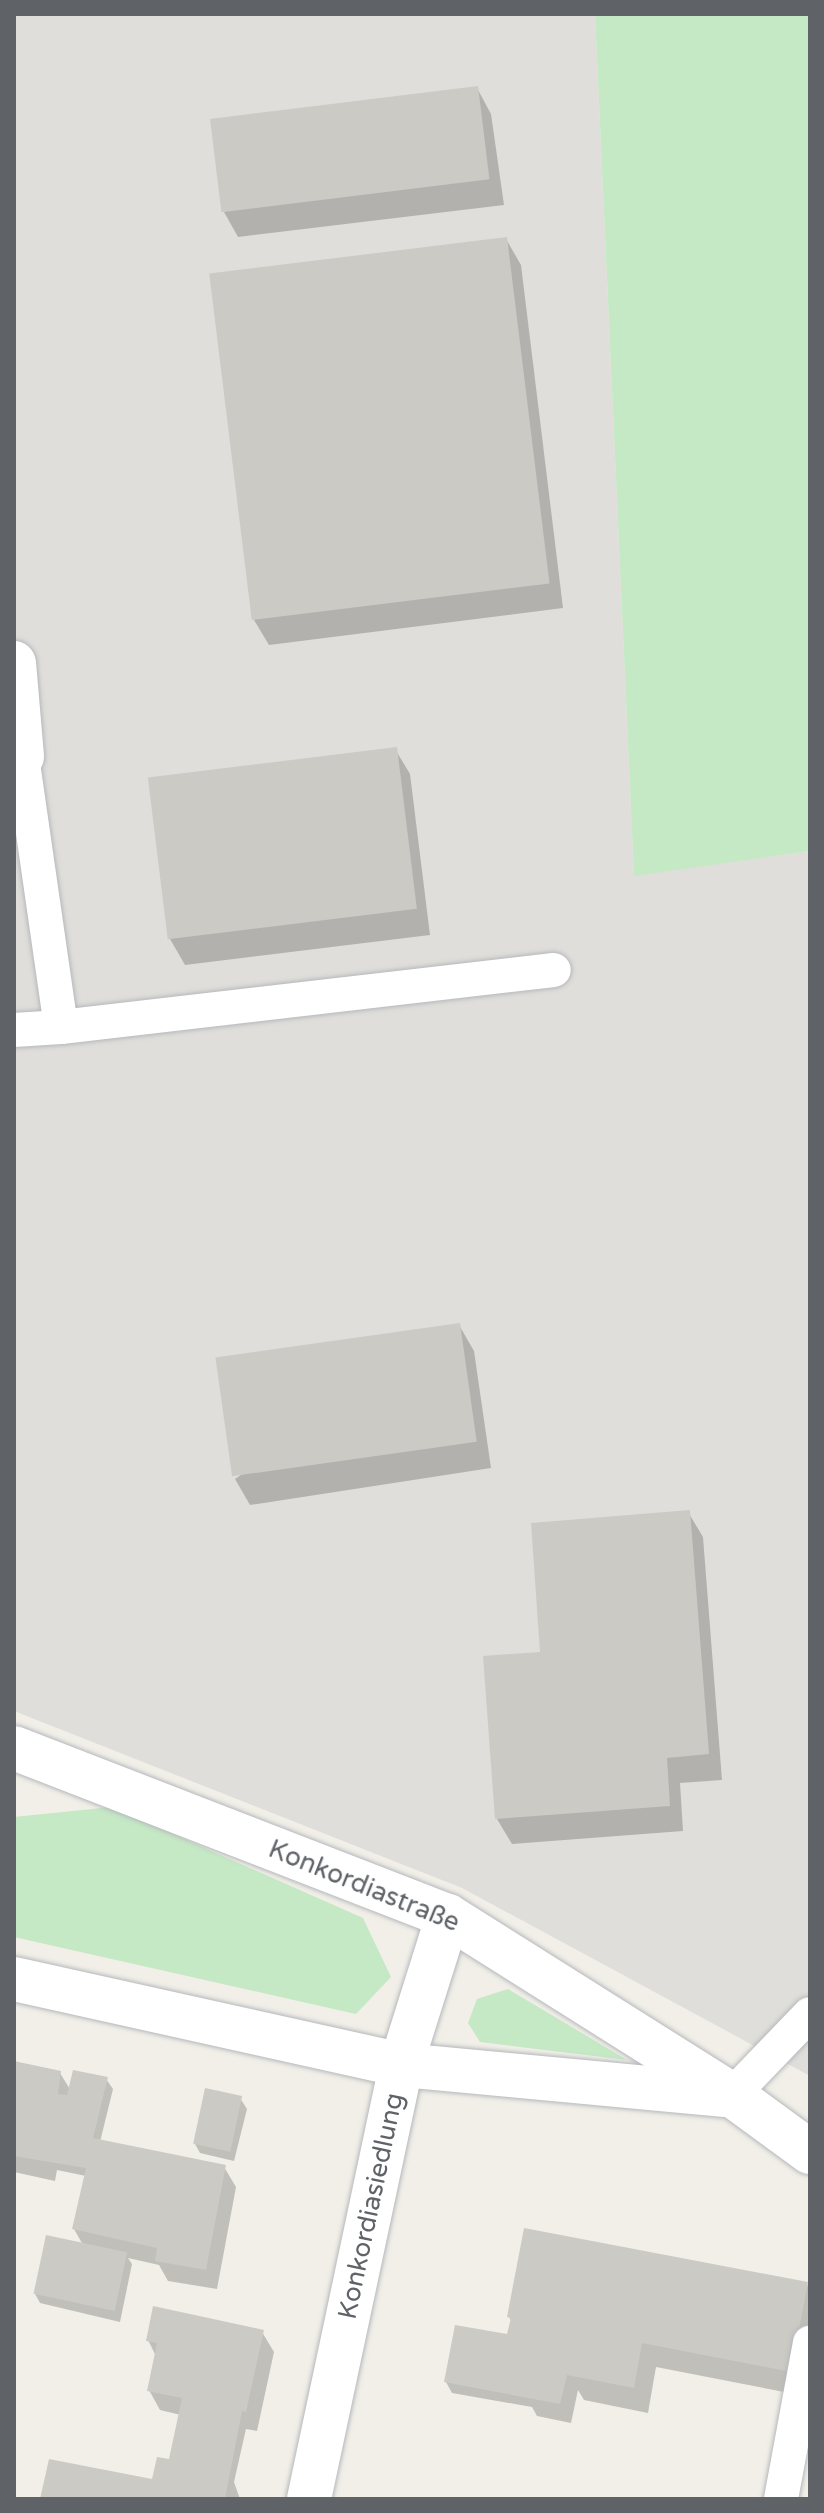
<!DOCTYPE html>
<html>
<head>
<meta charset="utf-8">
<style>
	body { margin:0 }
	#map { position:relative; width:824px; height:2513px; overflow:hidden; background:#f1efe8; font-family:"Varela Round",sans-serif }
	div>[style] { position:absolute }
	[style*='--x'] { left:calc(var(--x)*1px); top:calc(var(--y)*1px); width:calc(var(--w)*1px); rotate:calc(var(--a)*1deg) }
	.industrial>* { inset:0; background:#e0deda }
	.green>* { inset:0; background:#c5e8c5 }
	.shadow>* { inset:0; background:#0003 }
	.building>* { inset:0; background:#cccac5; transform-origin:0 0 }
	.roads { filter:drop-shadow(0 0 2px #b5b8bc) drop-shadow(0 0 2px #b5b8bc) }
	.lane>* { height:34px; margin:-17px; padding:0 17px; transform-origin:17px; border-radius:17px; background:#fff }
	.street>* { height:44px; margin:-22px; padding:0 22px; transform-origin:22px; border-radius:22px; background:#fff }
	span { translate:-50% -50%; white-space:nowrap; text-align:center; line-height:1.15; -webkit-text-stroke:7px #fff; paint-order:stroke }
	.street-label { font-size:26px; color:#5f6368 }
	.frame { position:absolute; inset:0; border:16px solid #5f6368; pointer-events:none }
</style>
</head>
<body>
<div id="map">
	<div class="industrial">
		<div style="clip-path:polygon(14px 14px,595px 14px,634px 875px,810px 851px,810px 2076px,462px 1888px,14px 1711px)"></div>
	</div>
	<div class="green">
		<div style="clip-path:polygon(595px 14px,810px 14px,810px 851px,634px 876px)"></div>
		<div style="clip-path:polygon(112px 1807px,363px 1918px,391px 1977px,356px 2014px,14px 1937px,14px 1817px)"></div>
		<div style="clip-path:polygon(508px 1989px,627px 2060px,480px 2042px,468px 2023px,477px 1999px)"></div>
	</div>
	<div class="shadow">
		<div style="clip-path:polygon(477px 88px,491px 114px,504px 205px,238px 237px,224px 212px)"></div>
		<div style="clip-path:polygon(506px 239px,521px 265px,563px 608px,269px 645px,254px 620px)"></div>
		<div style="clip-path:polygon(395px 749px,410px 774px,430px 935px,185px 965px,170px 939px)"></div>
		<div style="clip-path:polygon(459px 1325px,474px 1351px,491px 1468px,250px 1505px,235px 1479px)"></div>
		<div style="clip-path:polygon(688px 1512px,703px 1537px,722px 1780px,680px 1783px,683px 1831px,512px 1844px,497px 1819px,542px 1654px)"></div>
		<div style="clip-path:polygon(14px 2062px,60px 2073px,71px 2091px,106px 2079px,113px 2089px,100px 2142px,224px 2167px,236px 2187px,217px 2289px,168px 2281px,159px 2265px,128px 2258px,132px 2264px,120px 2322px,40px 2303px,34px 2292px,83px 2245px,74px 2229px,86px 2176px,57px 2170px,55px 2181px,14px 2172px)"></div>
		<div style="clip-path:polygon(240px 2098px,247px 2109px,234px 2161px,200px 2153px,194px 2142px)"></div>
		<div style="clip-path:polygon(807px 2284px,810px 2290px,810px 2372px,805px 2396px,656px 2367px,648px 2413px,584px 2400px,578px 2390px,571px 2423px,537px 2416px,532px 2407px,452px 2393px,446px 2382px,509px 2337px,512px 2322px,509px 2317px)"></div>
		<div style="clip-path:polygon(262px 2332px,274px 2352px,257px 2431px,246px 2429px,234px 2482px,240px 2499px,42px 2499px,154px 2481px,173px 2462px,181px 2415px,160px 2410px,149px 2390px,156px 2356px,148px 2340px)"></div>
	</div>
	<div class="building">
		<div style="left:478px;top:86px;width:94px;height:270px;rotate:83deg"></div>
		<div style="left:507px;top:237px;width:349px;height:300px;rotate:83deg"></div>
		<div style="left:397px;top:747px;width:163px;height:251px;rotate:83deg"></div>
		<div style="left:460px;top:1323px;width:120px;height:247px;rotate:82deg"></div>
		<div style="clip-path:polygon(690px 1510px,709px 1754px,667px 1758px,670px 1806px,495px 1819px,483px 1656px,540px 1652px,531px 1523px)"></div>
		<div style="clip-path:polygon(14px 2061px,61px 2071px,58px 2094px,67px 2095px,73px 2070px,108px 2077px,93px 2138px,226px 2165px,206px 2270px,155px 2261px,157px 2248px,72px 2229px,86px 2168px,14px 2156px)"></div>
		<div style="left:205px;top:2088px;width:38px;height:57px;rotate:12deg"></div>
		<div style="clip-path:polygon(524px 2228px,808px 2282px,791px 2372px,642px 2343px,634px 2388px,567px 2375px,560px 2404px,444px 2382px,455px 2325px,507px 2334px,511px 2318px,507px 2317px)"></div>
		<div style="left:46px;top:2235px;width:83px;height:60px;rotate:12deg"></div>
		<div style="clip-path:polygon(153px 2306px,264px 2330px,246px 2412px,242px 2411px,225px 2499px,40px 2499px,49px 2459px,152px 2479px,157px 2457px,169px 2459px,182px 2398px,147px 2391px,157px 2343px,146px 2341px)"></div>
	</div>
	<div class="roads">
		<div class="lane">
			<div style="--x:61;--y:1027;--w:496;--a:-6.6"></div>
			<div style="--x:14;--y:1030;--w:47;--a:-3.7"></div>
			<div style="--x:61;--y:1027;--w:273;--a:-98.2"></div>
			<div style="--x:732;--y:2095;--w:112;--a:-46.1"></div>
			<div style="--x:781;--y:2499;--w:159;--a:-79.5"></div>
		</div>
		<div class="street">
			<div style="--x:14;--y:663;--w:94;--a:85.1"></div>
			<div style="--x:14;--y:1748;--w:465;--a:21.2"></div>
			<div style="--x:448;--y:1916;--w:336;--a:32.2"></div>
			<div style="--x:732;--y:2095;--w:97;--a:36.2"></div>
			<div style="--x:14;--y:1979;--w:396;--a:12.5"></div>
			<div style="--x:401;--y:2065;--w:325;--a:5.3"></div>
			<div style="--x:309;--y:2499;--w:444;--a:-78"></div>
			<div style="--x:401;--y:2065;--w:156;--a:-72.5"></div>
		</div>
	</div>
	<div class="street-label">
		<span style="left:364px;top:1886px;rotate:22deg">Konkordiastraße</span>
		<span style="left:371px;top:2206px;rotate:-78deg">Konkordiasiedlung</span>
	</div>
	<div class="frame"></div>
</div>
</body>
</html>
